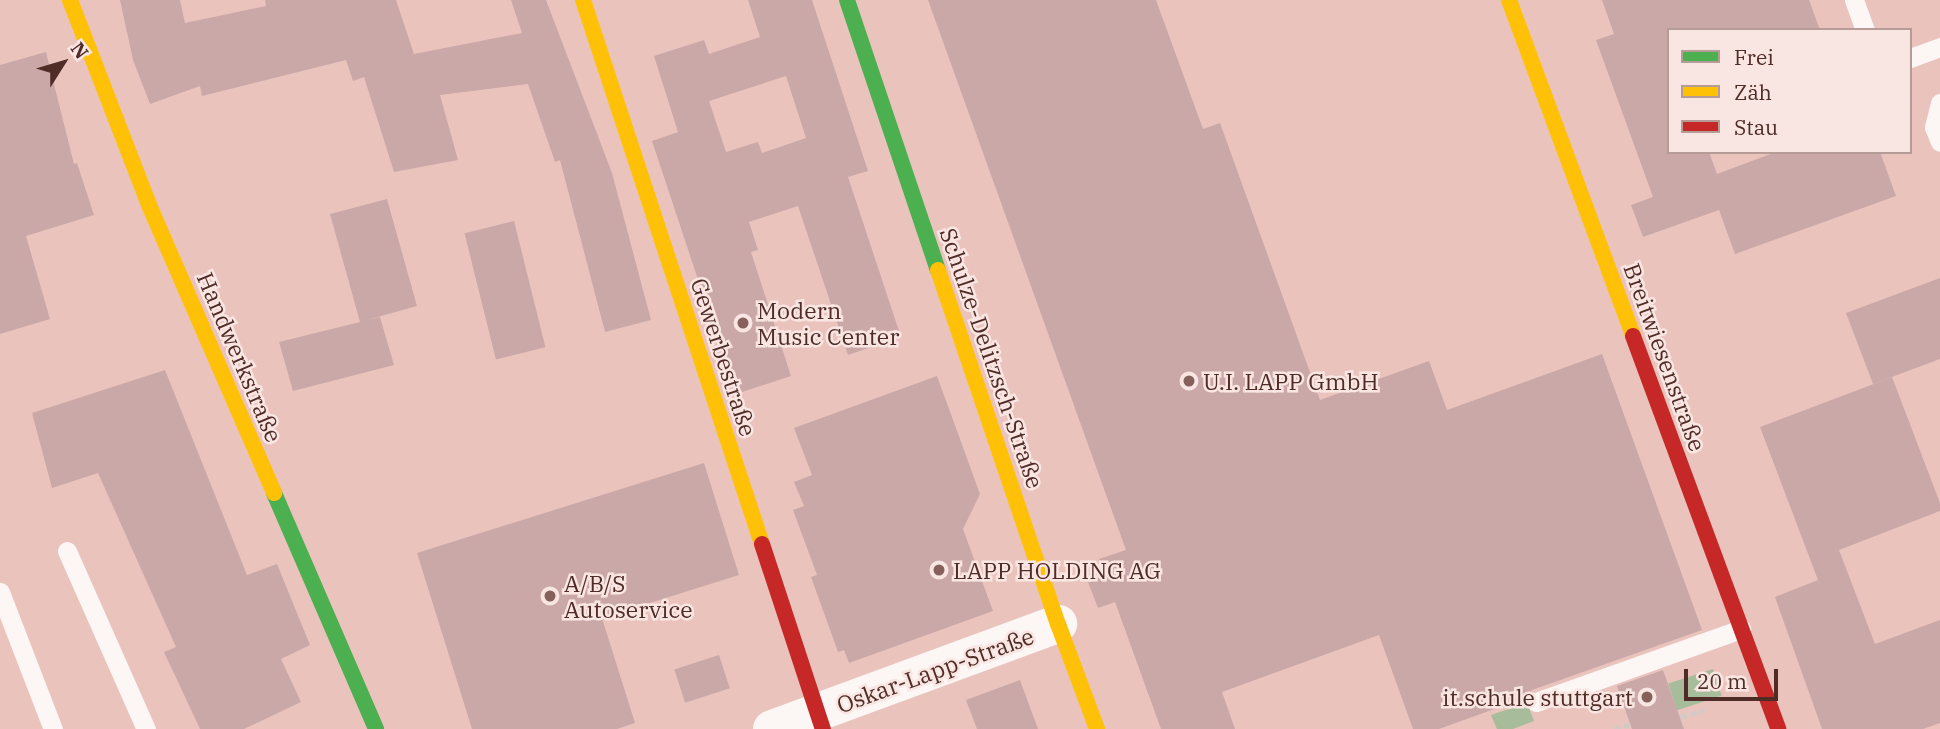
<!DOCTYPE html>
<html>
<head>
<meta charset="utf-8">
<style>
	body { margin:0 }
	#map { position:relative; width:1940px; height:729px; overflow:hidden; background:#eac3bd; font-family:"IBM Plex Serif",serif }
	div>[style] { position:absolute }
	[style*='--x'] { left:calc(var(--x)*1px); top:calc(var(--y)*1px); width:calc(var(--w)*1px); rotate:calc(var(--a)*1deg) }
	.green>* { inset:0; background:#a6bc9a; transform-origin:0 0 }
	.building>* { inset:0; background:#caa8a8; transform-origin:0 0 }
	.path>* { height:4.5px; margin-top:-2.25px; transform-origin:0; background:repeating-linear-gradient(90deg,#d5c9c6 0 7px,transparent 0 10.5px) }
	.lane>* { height:19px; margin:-9.5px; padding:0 9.5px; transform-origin:9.5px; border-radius:9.5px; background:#fcf6f5 }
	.street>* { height:38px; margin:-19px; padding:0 19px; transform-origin:19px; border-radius:19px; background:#fcf6f5 }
	.fast>* { height:16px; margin:-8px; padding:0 8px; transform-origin:8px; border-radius:8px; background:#4caf50 }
	.slow>* { height:16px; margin:-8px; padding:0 8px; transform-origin:8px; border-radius:8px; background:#ffc107 }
	.jam>* { height:16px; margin:-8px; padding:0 8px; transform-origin:8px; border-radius:8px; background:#c62828 }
	.dots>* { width:19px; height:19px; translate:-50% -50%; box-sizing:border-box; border:4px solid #f9e6e3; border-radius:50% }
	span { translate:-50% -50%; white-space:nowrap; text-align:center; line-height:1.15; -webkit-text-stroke:5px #f9e6e3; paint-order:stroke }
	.poi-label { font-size:23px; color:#502c26 }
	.left { translate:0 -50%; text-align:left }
	.right { translate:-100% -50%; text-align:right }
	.street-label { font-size:23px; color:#502c26 }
	.legend { position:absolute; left:1667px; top:28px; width:245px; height:126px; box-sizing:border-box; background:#f9e6e3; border:2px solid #b59c97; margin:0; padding:9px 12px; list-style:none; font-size:21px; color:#502c26 }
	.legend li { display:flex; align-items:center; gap:14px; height:35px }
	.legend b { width:35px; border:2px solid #b59c97 }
	.north { position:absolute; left:28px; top:28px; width:70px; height:70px; -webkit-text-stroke:5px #f9e6e3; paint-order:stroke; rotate:53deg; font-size:19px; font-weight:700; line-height:28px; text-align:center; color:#502c26 }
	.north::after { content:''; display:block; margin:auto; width:24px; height:32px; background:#502c26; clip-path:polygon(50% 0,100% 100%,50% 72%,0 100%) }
	.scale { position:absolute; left:1684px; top:669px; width:94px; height:32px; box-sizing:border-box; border:4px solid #502c26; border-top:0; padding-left:9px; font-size:21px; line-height:24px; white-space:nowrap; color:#502c26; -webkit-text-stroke:5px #f9e6e3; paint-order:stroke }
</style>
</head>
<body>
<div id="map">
	<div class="green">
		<div style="left:1713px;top:669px;width:28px;height:47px;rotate:72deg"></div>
		<div style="clip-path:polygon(1527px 703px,1534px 721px,1513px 729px,1497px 729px,1491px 715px)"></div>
	</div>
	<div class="building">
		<div style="clip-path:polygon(120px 0,180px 0,185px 23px,266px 6px,265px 0,396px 0,414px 54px,522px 33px,511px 0,546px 0,612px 173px,651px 320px,605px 332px,560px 160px,555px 162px,528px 84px,440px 95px,458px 160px,394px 172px,364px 77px,353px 81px,346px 60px,202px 96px,200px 86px,150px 104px,133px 60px)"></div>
		<div style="clip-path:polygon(evenodd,748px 0,812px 0,868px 171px,848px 177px,901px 337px,848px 355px,798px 206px,749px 222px,758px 250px,751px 252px,791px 376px,736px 394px,652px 141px,678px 132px,654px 56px,704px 40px,709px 54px,760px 37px,748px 0,786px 76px,806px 138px,762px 153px,758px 142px,726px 152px,709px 101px,786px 76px)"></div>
		<div style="clip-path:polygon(928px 0,1156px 0,1203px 129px,1220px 123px,1320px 400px,1429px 361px,1447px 410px,1602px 354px,1702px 630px,1532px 690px,1525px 698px,1439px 729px,1413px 729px,1379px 635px,1222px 692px,1235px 729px,1161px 729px,1115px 602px,1098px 608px,1088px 582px,1105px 575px,1099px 559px,1126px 550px)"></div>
		<div style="clip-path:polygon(1602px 0,1809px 0,1820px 30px,1669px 30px,1669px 152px,1709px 152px,1717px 174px,1776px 152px,1880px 152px,1896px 196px,1735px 254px,1719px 210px,1643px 237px,1631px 205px,1653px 197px,1596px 40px,1614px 34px)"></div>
		<div style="clip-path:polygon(46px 52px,74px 164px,77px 163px,94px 215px,26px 236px,50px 319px,0 334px,0 65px)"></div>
		<div style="clip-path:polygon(387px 199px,417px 306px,367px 320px,380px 317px,394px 365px,293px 391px,279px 342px,360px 322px,330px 214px)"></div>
		<div style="left:514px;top:221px;width:130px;height:51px;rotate:76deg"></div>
		<div style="clip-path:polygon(1940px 278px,1940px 359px,1873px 384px,1846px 313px)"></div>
		<div style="clip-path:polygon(165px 370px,247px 575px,277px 564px,310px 645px,281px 659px,301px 702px,244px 729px,200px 729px,164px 652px,176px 647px,98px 473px,52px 488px,32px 413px)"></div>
		<div style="clip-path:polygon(937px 376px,980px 494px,963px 529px,993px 611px,849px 663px,844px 650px,838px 652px,811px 577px,817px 575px,793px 510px,804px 506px,794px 482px,812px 475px,794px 428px)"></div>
		<div style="clip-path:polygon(1892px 377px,1940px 503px,1940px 511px,1839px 550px,1875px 644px,1940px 620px,1940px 723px,1923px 729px,1822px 729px,1775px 597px,1818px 580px,1760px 427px)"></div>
		<div style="clip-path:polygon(704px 463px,739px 575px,602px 618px,635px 723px,617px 729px,472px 729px,417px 553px)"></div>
		<div style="left:719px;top:655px;width:35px;height:47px;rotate:72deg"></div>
		<div style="clip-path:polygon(1663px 670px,1684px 729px,1632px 729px,1617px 686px)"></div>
		<div style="clip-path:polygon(1020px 680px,1038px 729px,977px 729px,966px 700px)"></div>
	</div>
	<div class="path">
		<div style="--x:1680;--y:717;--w:26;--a:-16"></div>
		<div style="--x:1614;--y:729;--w:17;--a:-17"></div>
	</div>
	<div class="lane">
		<div style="--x:1854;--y:0;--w:32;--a:70"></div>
		<div style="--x:1910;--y:58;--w:32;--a:-20"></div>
		<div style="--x:1940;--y:103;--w:25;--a:104"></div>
		<div style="--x:1934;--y:127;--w:16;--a:68"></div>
		<div style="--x:67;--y:551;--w:195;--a:66.1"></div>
		<div style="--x:0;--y:592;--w:147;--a:68.9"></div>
		<div style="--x:1536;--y:702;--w:218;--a:-19.6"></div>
	</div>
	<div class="street">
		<div style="--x:772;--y:729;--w:305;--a:-20.2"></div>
	</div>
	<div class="fast">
		<div style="--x:847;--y:0;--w:285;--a:71.4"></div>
		<div style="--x:274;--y:493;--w:257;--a:66.6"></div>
	</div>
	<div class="slow">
		<div style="--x:70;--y:0;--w:220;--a:68.9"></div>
		<div style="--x:149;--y:205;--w:314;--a:66.5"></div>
		<div style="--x:583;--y:0;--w:573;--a:71.79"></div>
		<div style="--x:1509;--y:0;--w:358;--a:69.7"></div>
		<div style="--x:938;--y:270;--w:374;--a:71.3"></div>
		<div style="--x:1058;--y:624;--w:112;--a:69.6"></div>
	</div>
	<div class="jam">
		<div style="--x:1633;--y:336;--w:419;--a:69.7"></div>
		<div style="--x:762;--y:544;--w:195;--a:71.8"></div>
	</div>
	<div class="dots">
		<div style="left:743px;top:323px;background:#86615b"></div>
		<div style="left:1189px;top:381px;background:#86615b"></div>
		<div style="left:939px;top:570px;background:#86615b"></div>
		<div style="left:550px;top:596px;background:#86615b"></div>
		<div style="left:1647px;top:697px;background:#86615b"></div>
	</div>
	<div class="poi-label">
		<span class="left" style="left:757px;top:323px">Modern<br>Music Center</span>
		<span class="left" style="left:1203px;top:381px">U.I. LAPP GmbH</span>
		<span class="left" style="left:953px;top:570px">LAPP HOLDING AG</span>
		<span class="left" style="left:564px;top:596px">A/B/S<br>Autoservice</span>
		<span class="right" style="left:1633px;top:697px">it.schule stuttgart</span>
	</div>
	<div class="street-label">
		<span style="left:240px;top:357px;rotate:67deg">Handwerkstraße</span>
		<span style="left:724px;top:357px;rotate:72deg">Gewerbestraße</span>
		<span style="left:1665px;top:357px;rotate:70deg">Breitwiesenstraße</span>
		<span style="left:992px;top:358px;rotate:71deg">Schulze-Delitzsch-Straße</span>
		<span style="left:935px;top:670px;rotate:-20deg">Oskar-Lapp-Straße</span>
	</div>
	<ul class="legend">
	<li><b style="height:9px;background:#4caf50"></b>Frei</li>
	<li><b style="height:9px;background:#ffc107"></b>Zäh</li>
	<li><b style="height:9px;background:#c62828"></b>Stau</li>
	</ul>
	<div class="north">N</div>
	<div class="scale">20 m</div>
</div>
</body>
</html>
